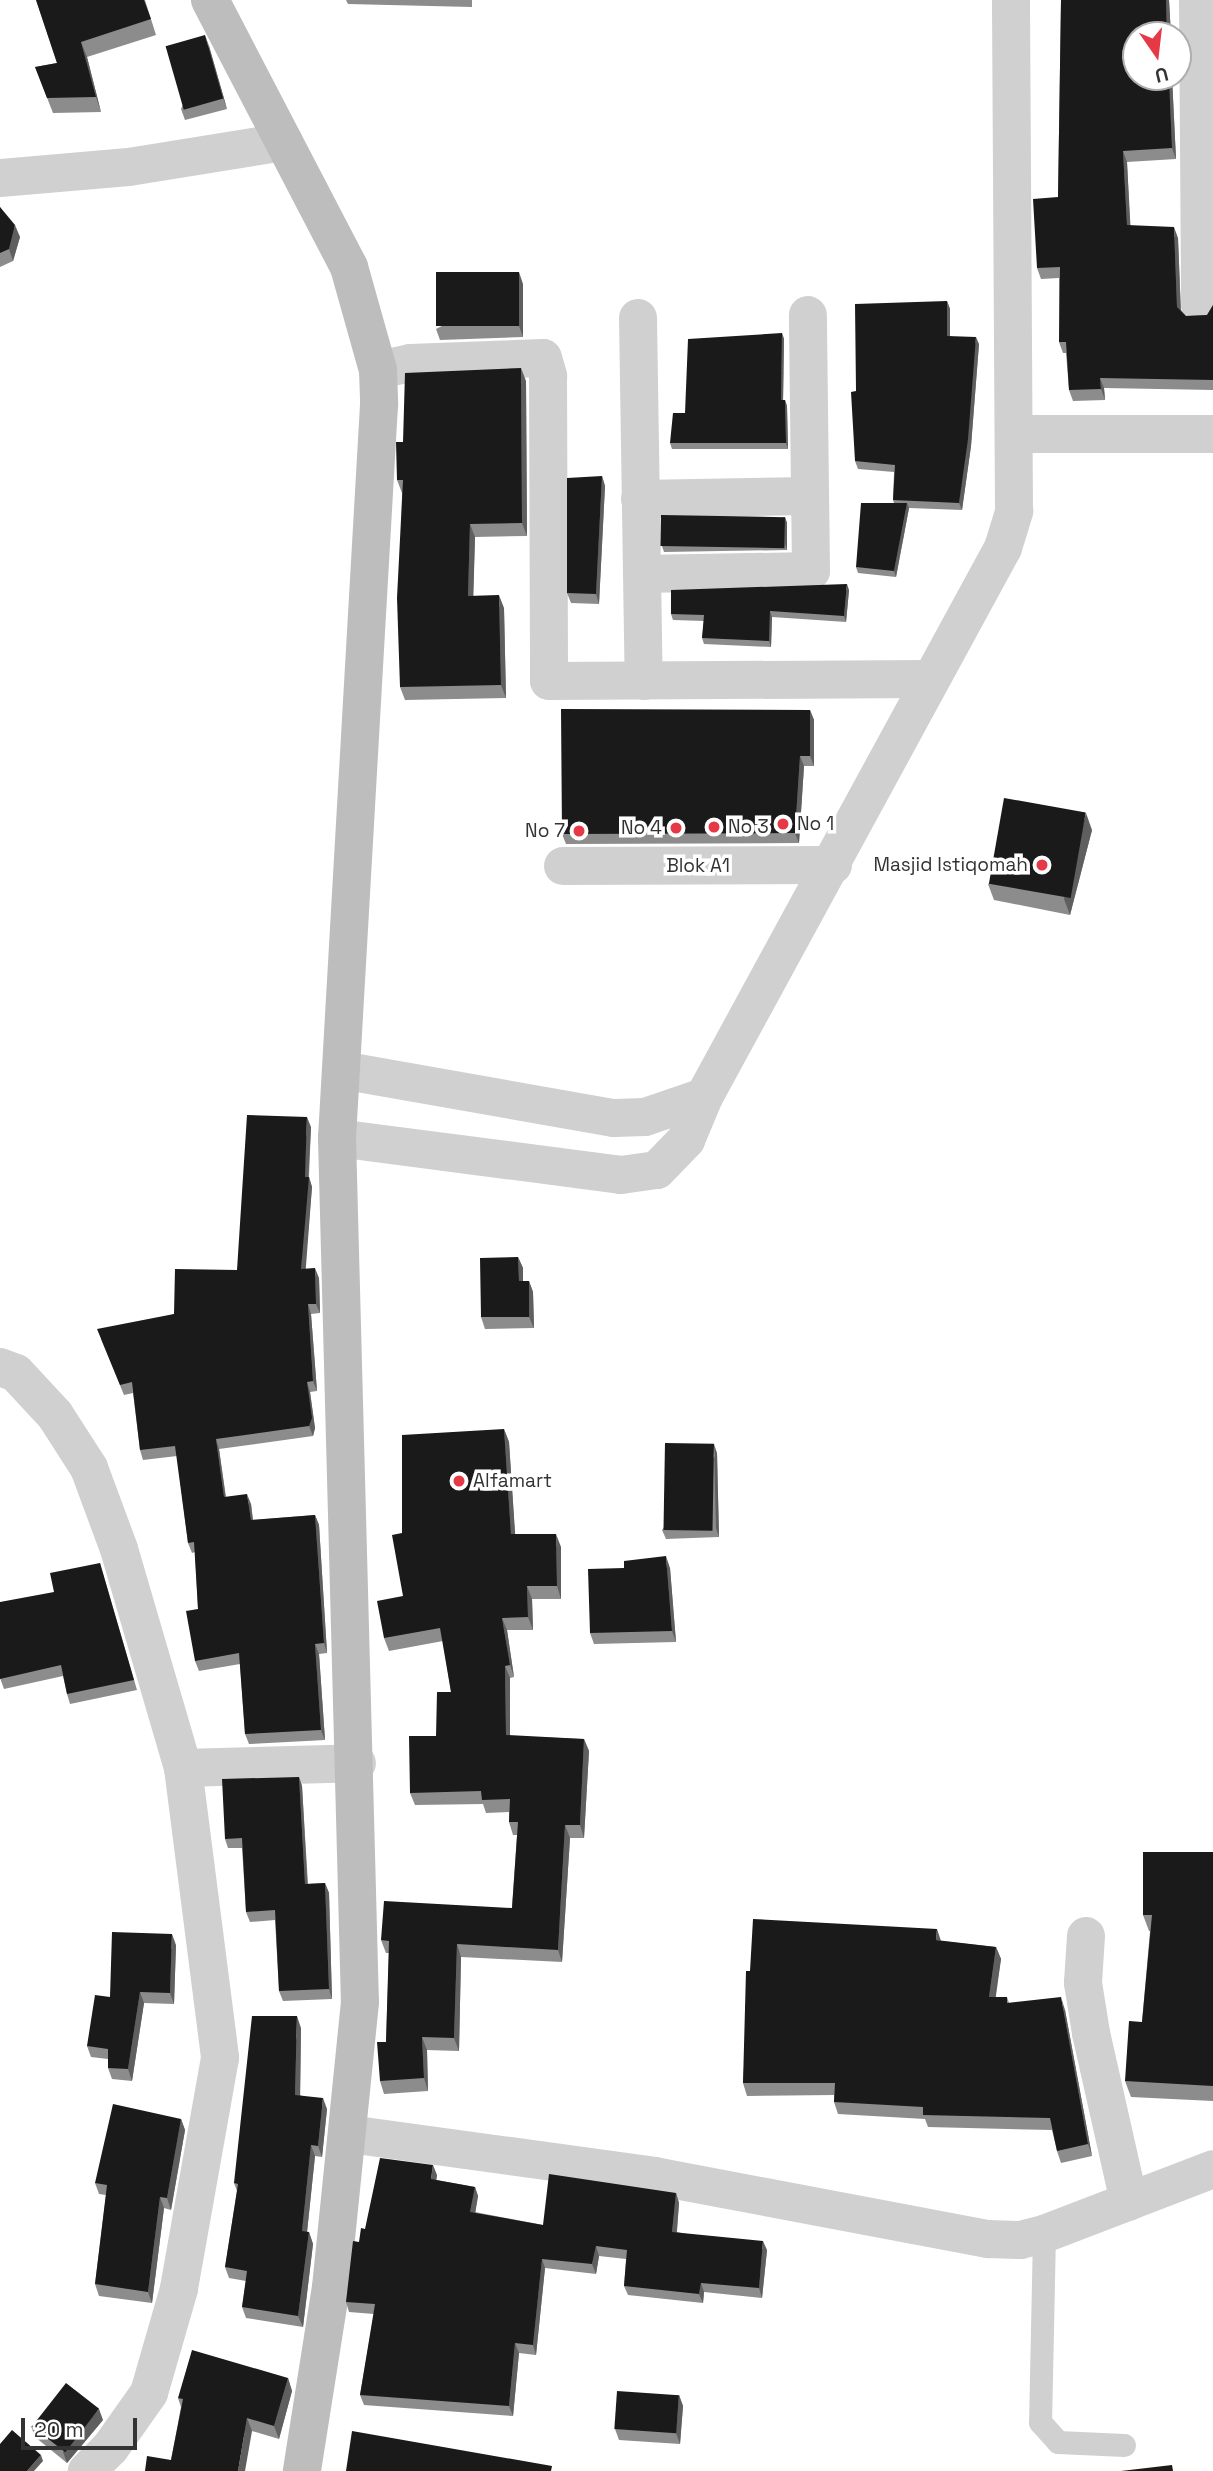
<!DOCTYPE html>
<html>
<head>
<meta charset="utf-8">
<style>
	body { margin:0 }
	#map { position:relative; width:1213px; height:2471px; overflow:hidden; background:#fff; font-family:"Space Grotesk",sans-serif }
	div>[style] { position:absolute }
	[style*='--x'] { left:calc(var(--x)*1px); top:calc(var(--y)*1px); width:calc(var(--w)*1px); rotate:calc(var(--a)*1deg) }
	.lane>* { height:23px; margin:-11.5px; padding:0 11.5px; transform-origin:11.5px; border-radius:11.5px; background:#d0d0d0 }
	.street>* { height:38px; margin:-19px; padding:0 19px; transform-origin:19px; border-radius:19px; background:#d0d0d0 }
	.secondary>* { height:38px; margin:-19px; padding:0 19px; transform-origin:19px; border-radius:19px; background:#bdbdbd }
	.wall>* { inset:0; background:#8c8c8c }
	.shaded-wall>* { inset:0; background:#5f5f5f }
	.building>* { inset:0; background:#1a1a1a; transform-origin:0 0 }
	.dots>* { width:19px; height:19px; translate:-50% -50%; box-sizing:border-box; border:4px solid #fff; border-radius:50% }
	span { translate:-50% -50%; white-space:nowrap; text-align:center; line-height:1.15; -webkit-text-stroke:7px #fff; paint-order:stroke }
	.poi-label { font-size:19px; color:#333 }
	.left { translate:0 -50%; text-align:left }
	.right { translate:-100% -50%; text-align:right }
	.street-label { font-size:19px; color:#333 }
	.north { position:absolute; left:1122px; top:21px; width:70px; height:70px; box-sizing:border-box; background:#fff; border:2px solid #adadad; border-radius:50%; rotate:166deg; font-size:19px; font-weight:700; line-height:28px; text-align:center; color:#333 }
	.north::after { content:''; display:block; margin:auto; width:24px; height:32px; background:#e63946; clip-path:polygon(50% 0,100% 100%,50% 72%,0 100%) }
	.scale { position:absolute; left:21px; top:2418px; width:116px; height:32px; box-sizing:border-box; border:4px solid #333; border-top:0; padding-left:9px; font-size:21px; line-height:24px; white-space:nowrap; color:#333; -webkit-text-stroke:5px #fff; paint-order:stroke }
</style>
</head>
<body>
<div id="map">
	<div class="lane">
		<div style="--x:1044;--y:2234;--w:188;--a:91.2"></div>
		<div style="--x:1040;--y:2422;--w:27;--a:48"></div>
		<div style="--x:1058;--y:2442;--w:66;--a:2.6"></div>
	</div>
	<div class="street">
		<div style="--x:1198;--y:0;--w:307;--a:89.6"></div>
		<div style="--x:0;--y:178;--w:129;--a:-4.9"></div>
		<div style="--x:129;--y:167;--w:157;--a:-9.2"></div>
		<div style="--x:638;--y:318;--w:363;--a:89.1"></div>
		<div style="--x:378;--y:370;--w:33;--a:-12"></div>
		<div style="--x:410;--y:363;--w:133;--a:-2.2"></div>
		<div style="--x:543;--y:358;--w:19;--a:74"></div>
		<div style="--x:548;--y:376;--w:305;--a:89.8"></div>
		<div style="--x:549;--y:681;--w:379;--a:-0.3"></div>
		<div style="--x:1014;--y:434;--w:199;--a:0"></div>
		<div style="--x:640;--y:499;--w:170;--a:-1"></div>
		<div style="--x:642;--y:574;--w:169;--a:-1"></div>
		<div style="--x:811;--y:571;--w:256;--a:-90.7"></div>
		<div style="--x:563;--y:866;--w:270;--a:-0.2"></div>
		<div style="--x:341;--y:1070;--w:277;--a:10"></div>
		<div style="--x:614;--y:1118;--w:31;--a:-2"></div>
		<div style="--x:645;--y:1117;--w:62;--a:-18.7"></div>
		<div style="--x:337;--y:1138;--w:286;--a:7.4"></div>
		<div style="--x:621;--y:1175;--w:36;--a:-8"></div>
		<div style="--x:657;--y:1170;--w:42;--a:-46"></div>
		<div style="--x:686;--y:1140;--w:47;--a:-67.3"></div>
		<div style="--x:704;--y:1097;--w:625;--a:-61.43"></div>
		<div style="--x:1003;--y:548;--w:39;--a:-73"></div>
		<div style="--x:1014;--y:511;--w:511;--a:-90.34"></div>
		<div style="--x:0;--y:1367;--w:17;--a:21"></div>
		<div style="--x:16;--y:1373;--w:57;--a:47.1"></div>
		<div style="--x:55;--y:1415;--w:63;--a:57.3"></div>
		<div style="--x:89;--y:1468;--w:86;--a:69.7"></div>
		<div style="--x:119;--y:1549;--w:228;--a:73.7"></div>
		<div style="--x:183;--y:1768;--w:292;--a:82.7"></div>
		<div style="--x:220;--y:2058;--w:235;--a:100.1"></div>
		<div style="--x:179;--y:2289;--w:108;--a:106.1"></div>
		<div style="--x:149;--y:2393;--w:67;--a:125.3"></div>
		<div style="--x:110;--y:2448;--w:33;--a:135"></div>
		<div style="--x:183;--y:1768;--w:174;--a:-1.6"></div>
		<div style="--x:1086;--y:1936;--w:47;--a:93.7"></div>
		<div style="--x:1083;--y:1983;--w:51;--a:80.9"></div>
		<div style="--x:1091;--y:2033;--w:173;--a:77.3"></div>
		<div style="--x:349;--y:2134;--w:308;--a:7.8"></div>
		<div style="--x:654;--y:2176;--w:340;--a:10.7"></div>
		<div style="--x:988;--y:2239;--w:32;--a:2"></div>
		<div style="--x:1020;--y:2240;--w:25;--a:-14"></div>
		<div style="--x:1044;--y:2234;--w:181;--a:-21"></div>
	</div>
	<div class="secondary">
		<div style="--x:210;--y:0;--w:301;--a:62.5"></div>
		<div style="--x:349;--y:267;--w:107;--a:74.3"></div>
		<div style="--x:378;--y:370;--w:35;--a:88"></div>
		<div style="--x:379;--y:405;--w:734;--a:93.28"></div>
		<div style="--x:337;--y:1138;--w:864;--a:88.48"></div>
		<div style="--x:360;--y:2002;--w:286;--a:95.8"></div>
		<div style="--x:331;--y:2287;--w:186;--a:99"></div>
	</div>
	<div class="wall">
		<div style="clip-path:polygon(36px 0,145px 0,156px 35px,87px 57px,101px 112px,53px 113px,35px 67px,57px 63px)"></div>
		<div style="clip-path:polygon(346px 0,472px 0,472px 7px,348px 4px)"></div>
		<div style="clip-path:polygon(1061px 0,1169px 0,1171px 35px,1136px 77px,1172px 77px,1176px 159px,1127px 162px,1130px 225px,1178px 238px,1181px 310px,1186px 316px,1207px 315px,1213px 305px,1213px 390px,1104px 388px,1105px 400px,1073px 401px,1069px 390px,1066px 353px,1063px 353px,1059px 342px,1059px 278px,1041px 279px,1037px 268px,1058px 197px)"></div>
		<div style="clip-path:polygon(209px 46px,227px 109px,185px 120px,181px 109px)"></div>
		<div style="clip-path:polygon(0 207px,20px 237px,13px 261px,0 267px)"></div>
		<div style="clip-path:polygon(523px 284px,523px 337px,440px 340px,436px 329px)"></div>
		<div style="clip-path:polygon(947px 301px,950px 309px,950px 336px,979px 344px,971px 446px,962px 510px,909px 508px,896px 577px,858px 573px,856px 567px,894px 503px,893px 500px,894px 472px,858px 469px,855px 461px,856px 391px)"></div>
		<div style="clip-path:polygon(782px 333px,784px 339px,783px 400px,785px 400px,787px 406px,788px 449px,672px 449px,670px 443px,685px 413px)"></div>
		<div style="clip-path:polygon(526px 381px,527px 536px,475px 537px,473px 596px,504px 608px,506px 698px,405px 700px,400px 687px,402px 493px,397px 480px,403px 442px)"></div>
		<div style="clip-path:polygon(602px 476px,605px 486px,599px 604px,571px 603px,567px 593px)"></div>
		<div style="clip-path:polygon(785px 517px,787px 523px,787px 550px,664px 552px,662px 546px)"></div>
		<div style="clip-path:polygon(849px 590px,846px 622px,772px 617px,771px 647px,704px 644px,702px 638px,704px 621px,673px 620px,671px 614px)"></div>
		<div style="clip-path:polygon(810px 710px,814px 720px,814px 766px,804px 766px,799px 843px,566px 844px,562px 834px)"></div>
		<div style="clip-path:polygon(1092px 830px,1070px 915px,994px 900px,988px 884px)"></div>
		<div style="clip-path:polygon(311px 1127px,309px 1177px,312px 1187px,305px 1269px,319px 1278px,320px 1313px,311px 1314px,317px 1391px,310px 1392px,315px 1428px,313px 1436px,219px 1449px,226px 1497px,251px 1504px,253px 1520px,315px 1515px,319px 1525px,327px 1653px,319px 1654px,325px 1740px,249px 1744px,245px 1734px,240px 1664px,199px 1671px,195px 1661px,198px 1609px,195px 1552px,192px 1553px,188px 1543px,177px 1456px,143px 1460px,140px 1450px,133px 1393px,124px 1395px,101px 1339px,174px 1314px,237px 1270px)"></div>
		<div style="clip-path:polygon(518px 1257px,523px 1268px,523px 1281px,529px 1281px,533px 1292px,534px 1328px,485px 1329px,481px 1317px)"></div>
		<div style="clip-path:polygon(504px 1429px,509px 1442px,515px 1534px,561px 1547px,561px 1599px,532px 1599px,533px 1630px,507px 1630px,514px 1677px,510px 1678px,510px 1736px,584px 1739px,589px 1751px,584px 1838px,570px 1838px,562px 1962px,461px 1957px,459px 2051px,427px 2050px,428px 2091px,384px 2094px,380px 2081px,386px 2042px,389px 1953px,386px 1953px,381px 1940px,512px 1908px,517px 1835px,513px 1835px,509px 1822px,509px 1812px,486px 1813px,483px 1804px,415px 1805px,410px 1793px,436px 1736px,451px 1692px,443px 1641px,389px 1651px,384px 1638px,403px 1596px,402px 1533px)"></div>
		<div style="clip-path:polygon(717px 1453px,719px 1537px,666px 1539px,662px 1530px)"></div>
		<div style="clip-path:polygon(100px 1563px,137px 1690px,70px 1704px,67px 1694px,63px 1676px,4px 1689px,0 1678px,54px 1592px)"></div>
		<div style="clip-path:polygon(624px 1568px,670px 1568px,676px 1642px,594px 1644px,590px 1633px)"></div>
		<div style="clip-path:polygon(299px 1777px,302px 1786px,308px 1884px,325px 1883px,329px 1893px,332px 1999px,283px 2001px,279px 1991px,275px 1920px,250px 1922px,246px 1912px,242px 1848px,228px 1848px,225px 1839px)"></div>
		<div style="clip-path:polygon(1213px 1852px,1213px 2101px,1131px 2097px,1125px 2081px,1142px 2022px,1150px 1931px,1149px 1931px,1143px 1915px)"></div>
		<div style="clip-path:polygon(941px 1941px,996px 1947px,1001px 1959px,995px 1997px,1007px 1997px,1009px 2003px,1065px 2010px,1092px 2156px,1061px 2163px,1057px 2151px,1052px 2130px,928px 2127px,925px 2119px,838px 2114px,834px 2102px,834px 2095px,747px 2096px,743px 2083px,750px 1971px)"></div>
		<div style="clip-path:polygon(176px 1945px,174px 2004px,144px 2003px,132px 2081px,112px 2079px,108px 2068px,108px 2059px,91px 2057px,87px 2046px,110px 1997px)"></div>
		<div style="clip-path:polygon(301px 2028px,300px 2095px,327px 2109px,322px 2157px,315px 2156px,307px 2232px,309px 2232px,313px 2244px,303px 2327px,246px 2318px,242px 2307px,246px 2281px,229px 2278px,225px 2267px,237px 2191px,234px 2183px)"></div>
		<div style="clip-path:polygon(181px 2119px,185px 2130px,171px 2210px,164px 2208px,152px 2303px,99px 2296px,95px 2284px,106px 2195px,99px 2194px,95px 2183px)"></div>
		<div style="clip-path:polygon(437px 2175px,436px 2180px,475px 2187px,478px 2196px,475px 2212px,543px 2225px,676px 2193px,679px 2203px,677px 2232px,767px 2250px,762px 2298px,704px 2292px,703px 2303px,628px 2295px,624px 2286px,626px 2259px,599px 2256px,596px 2274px,545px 2268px,536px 2355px,519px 2353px,513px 2416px,364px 2405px,360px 2395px,374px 2314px,349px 2312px,346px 2302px,359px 2242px,365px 2229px)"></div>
		<div style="clip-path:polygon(288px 2378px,292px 2391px,279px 2439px,252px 2431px,171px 2460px,181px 2407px,178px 2398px)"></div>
		<div style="clip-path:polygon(679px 2395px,683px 2406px,680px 2444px,619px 2440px,615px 2429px)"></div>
		<div style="clip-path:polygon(103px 2420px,67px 2463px,35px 2437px,31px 2426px)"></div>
	</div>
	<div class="shaded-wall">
		<div style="clip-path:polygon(1166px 0,1169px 0,1171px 35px,1167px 35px)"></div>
		<div style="clip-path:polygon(205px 35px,209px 46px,227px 109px,223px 98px)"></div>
		<div style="clip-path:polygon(81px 42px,87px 57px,101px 112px,96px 97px)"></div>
		<div style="clip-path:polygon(1169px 77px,1172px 77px,1176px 159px,1172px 148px)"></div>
		<div style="clip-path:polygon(1123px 151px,1127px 162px,1131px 236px,1127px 225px)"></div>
		<div style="clip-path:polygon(15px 225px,20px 237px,13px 261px,9px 249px)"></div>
		<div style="clip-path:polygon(1174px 227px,1178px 238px,1181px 317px,1177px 307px)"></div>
		<div style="clip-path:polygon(519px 272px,523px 284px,523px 337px,519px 326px)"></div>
		<div style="clip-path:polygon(947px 301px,950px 309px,950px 344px,947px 336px)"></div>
		<div style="clip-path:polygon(782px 333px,784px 339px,783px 405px,781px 400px)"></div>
		<div style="clip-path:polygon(976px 337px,979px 344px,971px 446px,962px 510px,959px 503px)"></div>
		<div style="clip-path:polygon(521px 368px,526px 381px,527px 536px,522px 523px)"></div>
		<div style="clip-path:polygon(1100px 378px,1104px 388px,1105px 400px,1101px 389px)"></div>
		<div style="clip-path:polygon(785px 400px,787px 406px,788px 449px,786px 443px)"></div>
		<div style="clip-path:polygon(602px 476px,605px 486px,599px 604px,596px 594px)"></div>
		<div style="clip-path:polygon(907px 503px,909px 508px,896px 577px,894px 571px)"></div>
		<div style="clip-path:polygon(785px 517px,787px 523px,787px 550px,785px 544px)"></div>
		<div style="clip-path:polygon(470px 524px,475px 537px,473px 609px,468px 596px)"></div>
		<div style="clip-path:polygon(847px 584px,849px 590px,846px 622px,844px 616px)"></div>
		<div style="clip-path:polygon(499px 595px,504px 608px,506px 698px,501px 685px)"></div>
		<div style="clip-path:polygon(770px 611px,772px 617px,771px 647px,769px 641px)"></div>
		<div style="clip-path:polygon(810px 710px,814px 720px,814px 766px,810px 756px)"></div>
		<div style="clip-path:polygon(800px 756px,804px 766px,799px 843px,795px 833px)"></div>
		<div style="clip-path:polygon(1086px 813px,1092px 830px,1070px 915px,1064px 899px)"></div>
		<div style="clip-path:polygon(307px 1117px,311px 1127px,308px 1183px,309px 1177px,312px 1187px,305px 1279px,301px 1269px)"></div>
		<div style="clip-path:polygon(518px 1257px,523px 1268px,523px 1292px,519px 1281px)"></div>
		<div style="clip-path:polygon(315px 1268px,319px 1278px,320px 1313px,316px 1304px)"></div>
		<div style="clip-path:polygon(529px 1281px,533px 1292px,534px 1328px,529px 1317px)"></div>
		<div style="clip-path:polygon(308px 1304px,311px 1314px,317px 1391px,313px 1381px)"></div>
		<div style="clip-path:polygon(307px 1382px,310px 1392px,315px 1428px,313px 1436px,309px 1426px)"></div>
		<div style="clip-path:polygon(504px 1429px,509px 1442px,516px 1547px,511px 1534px)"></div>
		<div style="clip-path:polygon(216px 1439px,219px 1449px,227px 1507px,224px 1497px)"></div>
		<div style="clip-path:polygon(714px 1444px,717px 1453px,719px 1537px,716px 1528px)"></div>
		<div style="clip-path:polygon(247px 1494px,251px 1504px,254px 1530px,251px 1520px)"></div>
		<div style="clip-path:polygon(315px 1515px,319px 1525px,327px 1653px,324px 1643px)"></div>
		<div style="clip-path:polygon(556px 1534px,561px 1547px,561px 1599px,557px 1586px)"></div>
		<div style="clip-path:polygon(666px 1556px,670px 1568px,676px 1642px,672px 1631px)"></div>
		<div style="clip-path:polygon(527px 1586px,532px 1599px,533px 1630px,528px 1617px)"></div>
		<div style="clip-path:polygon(502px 1618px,507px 1630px,514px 1677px,510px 1665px)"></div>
		<div style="clip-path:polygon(315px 1644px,319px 1654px,325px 1740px,321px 1730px)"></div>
		<div style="clip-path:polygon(505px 1666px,510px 1678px,510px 1748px,506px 1735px)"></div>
		<div style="clip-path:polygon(584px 1739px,589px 1751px,584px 1838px,580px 1825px)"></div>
		<div style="clip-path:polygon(299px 1777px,302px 1786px,308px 1894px,305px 1884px)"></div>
		<div style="clip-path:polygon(565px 1825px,570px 1838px,562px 1962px,558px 1950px)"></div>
		<div style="clip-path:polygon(325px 1883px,329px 1893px,332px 1999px,329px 1989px)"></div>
		<div style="clip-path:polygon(937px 1929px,941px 1941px,936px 1940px)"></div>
		<div style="clip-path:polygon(172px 1934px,176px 1945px,174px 2004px,170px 1993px)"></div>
		<div style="clip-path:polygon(457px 1944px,461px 1957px,459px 2051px,454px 2038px)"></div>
		<div style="clip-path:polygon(996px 1947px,1001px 1959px,994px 2010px,989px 1997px)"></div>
		<div style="clip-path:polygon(140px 1992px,144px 2003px,132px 2081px,128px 2069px)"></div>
		<div style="clip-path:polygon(1061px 1997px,1065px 2010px,1092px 2156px,1088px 2144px)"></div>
		<div style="clip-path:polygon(297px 2016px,301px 2028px,300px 2106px,295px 2095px)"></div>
		<div style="clip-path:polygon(422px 2037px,427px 2050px,428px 2091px,424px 2078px)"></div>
		<div style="clip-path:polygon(323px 2098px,327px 2109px,322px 2157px,318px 2146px)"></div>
		<div style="clip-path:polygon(181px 2119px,185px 2130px,171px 2210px,167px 2198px)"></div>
		<div style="clip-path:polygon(311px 2145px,315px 2156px,306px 2242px,302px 2231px)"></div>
		<div style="clip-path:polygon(433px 2165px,437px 2175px,435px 2189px,431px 2179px)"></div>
		<div style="clip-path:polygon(475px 2187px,478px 2196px,474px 2221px,470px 2212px)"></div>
		<div style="clip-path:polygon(676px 2193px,679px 2203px,676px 2241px,672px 2232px)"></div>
		<div style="clip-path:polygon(160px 2197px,164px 2208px,152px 2303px,148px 2292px)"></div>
		<div style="clip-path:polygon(309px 2232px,313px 2244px,303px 2327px,298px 2316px)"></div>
		<div style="clip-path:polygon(763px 2241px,767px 2250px,762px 2298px,759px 2288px)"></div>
		<div style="clip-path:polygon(596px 2246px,599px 2256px,596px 2274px,592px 2264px)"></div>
		<div style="clip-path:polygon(542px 2259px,545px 2268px,536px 2355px,533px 2345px)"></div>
		<div style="clip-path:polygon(701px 2283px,704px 2292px,703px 2303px,699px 2294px)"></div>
		<div style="clip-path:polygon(515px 2343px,519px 2353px,513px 2416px,509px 2406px)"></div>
		<div style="clip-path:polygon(288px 2378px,292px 2391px,279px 2439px,274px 2426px)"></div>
		<div style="clip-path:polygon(679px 2395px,683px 2406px,680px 2444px,676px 2433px)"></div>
		<div style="clip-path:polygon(99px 2409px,103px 2420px,67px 2463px,63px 2452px)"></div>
		<div style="clip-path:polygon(247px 2418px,252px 2431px,245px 2471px,238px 2471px)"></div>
		<div style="clip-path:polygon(41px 2455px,43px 2461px,34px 2471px,27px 2471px)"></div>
	</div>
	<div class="building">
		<div style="clip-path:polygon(36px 0,144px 0,151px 19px,81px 42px,96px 97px,47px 98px,35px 67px,57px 63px)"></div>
		<div style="clip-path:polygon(1061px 0,1166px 0,1167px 35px,1136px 35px,1136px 77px,1169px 77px,1172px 148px,1123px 151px,1127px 225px,1174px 227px,1177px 307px,1186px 316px,1207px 315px,1213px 305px,1213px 380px,1100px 378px,1101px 389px,1069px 390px,1066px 342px,1059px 342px,1060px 267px,1037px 268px,1033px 199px,1058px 197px)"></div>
		<div style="left:205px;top:35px;width:66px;height:41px;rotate:74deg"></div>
		<div style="clip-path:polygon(0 207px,15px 225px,9px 249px,0 253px)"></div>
		<div style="left:519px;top:272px;width:54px;height:83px;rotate:90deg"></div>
		<div style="clip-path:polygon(947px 301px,947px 336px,976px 337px,968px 439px,959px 503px,893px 500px,895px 465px,855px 461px,851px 392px,856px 391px,855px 304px)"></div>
		<div style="clip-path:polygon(782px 333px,781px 400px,785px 400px,786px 443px,670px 443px,673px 413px,685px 413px,688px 339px)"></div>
		<div style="clip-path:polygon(521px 368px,522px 523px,470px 524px,468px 596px,499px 595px,501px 685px,400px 687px,397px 598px,403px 480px,397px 480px,396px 442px,403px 442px,405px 373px)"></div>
		<div style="clip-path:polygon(602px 476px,596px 594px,567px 593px,567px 478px)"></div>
		<div style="clip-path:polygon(861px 503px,907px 503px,894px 571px,856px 567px)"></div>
		<div style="left:661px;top:515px;width:124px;height:31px;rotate:1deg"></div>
		<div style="clip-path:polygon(847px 584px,844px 616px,770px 611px,769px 641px,702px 638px,704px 615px,671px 614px,671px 590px)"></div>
		<div style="clip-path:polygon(561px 709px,810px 710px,810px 756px,800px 756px,795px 833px,562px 834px)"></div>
		<div style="left:1004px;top:798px;width:83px;height:87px;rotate:10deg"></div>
		<div style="clip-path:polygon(247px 1115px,307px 1117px,305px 1177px,309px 1177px,301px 1269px,315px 1268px,316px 1304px,308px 1304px,313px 1381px,307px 1382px,312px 1418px,309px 1426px,216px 1439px,224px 1497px,247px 1494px,251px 1520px,315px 1515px,324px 1643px,315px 1644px,321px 1730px,245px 1734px,239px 1653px,195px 1661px,186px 1611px,198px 1609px,194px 1542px,188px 1543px,175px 1446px,140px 1450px,132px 1382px,120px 1385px,97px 1329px,174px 1314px,175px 1269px,237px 1270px)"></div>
		<div style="clip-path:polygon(518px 1257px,519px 1281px,529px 1281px,529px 1317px,481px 1317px,480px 1258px)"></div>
		<div style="clip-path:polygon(504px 1429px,511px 1534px,556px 1534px,557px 1586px,527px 1586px,528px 1617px,502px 1618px,510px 1665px,505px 1666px,506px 1735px,584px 1739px,580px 1825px,565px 1825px,558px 1950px,457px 1944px,454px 2038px,422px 2037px,424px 2078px,380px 2081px,377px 2042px,386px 2042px,389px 1941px,381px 1940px,384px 1901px,512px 1908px,518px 1822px,509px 1822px,510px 1799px,482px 1800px,481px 1791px,410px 1793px,409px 1736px,436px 1736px,437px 1692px,451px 1692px,440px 1628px,384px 1638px,377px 1601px,403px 1596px,392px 1535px,402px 1533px,402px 1435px)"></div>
		<div style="left:665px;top:1443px;width:49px;height:87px;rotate:1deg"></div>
		<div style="clip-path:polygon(666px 1556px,672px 1631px,590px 1633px,588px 1569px,624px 1568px,624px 1561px)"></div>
		<div style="clip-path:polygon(100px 1563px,134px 1680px,67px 1694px,61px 1665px,0 1679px,0 1602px,54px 1592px,50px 1573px)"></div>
		<div style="clip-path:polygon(299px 1777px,305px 1884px,325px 1883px,329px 1989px,279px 1991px,275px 1910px,246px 1912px,242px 1838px,225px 1839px,222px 1779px)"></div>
		<div style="clip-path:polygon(1143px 1852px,1213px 1852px,1213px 2086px,1125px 2081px,1129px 2021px,1142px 2022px,1152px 1915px,1143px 1915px)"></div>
		<div style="clip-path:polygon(753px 1919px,937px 1929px,936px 1940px,996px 1947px,989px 1997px,1007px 1997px,1007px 2003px,1061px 1997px,1088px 2144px,1057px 2151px,1050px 2118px,923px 2115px,923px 2107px,834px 2102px,835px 2083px,743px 2083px,746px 1971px,750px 1971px)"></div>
		<div style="clip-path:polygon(112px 1932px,172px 1934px,170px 1993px,140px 1992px,128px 2069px,108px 2068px,108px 2049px,87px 2046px,95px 1995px,110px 1997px)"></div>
		<div style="clip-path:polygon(252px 2016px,297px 2016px,295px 2095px,323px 2098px,318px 2146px,311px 2145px,302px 2231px,309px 2232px,298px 2316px,242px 2307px,247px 2271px,225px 2267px,238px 2184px,234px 2183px)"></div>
		<div style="clip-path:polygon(113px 2104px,181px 2119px,167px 2198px,160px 2197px,148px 2292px,95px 2284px,107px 2185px,95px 2183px)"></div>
		<div style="clip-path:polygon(380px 2158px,433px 2165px,431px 2179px,475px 2187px,470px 2212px,543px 2225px,549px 2174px,676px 2193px,672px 2232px,763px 2241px,759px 2288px,701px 2283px,699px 2294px,624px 2286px,627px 2250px,596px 2246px,592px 2264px,542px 2259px,533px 2345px,515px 2343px,509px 2406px,360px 2395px,375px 2304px,346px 2302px,353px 2241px,359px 2242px,361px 2228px,365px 2229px)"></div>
		<div style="clip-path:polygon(192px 2350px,288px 2378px,274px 2426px,247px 2418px,238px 2471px,145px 2471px,147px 2456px,171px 2460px,183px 2399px,178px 2398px)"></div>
		<div style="left:66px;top:2383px;width:42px;height:55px;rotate:38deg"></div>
		<div style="left:617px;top:2391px;width:62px;height:38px;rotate:4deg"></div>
		<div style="clip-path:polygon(12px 2430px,41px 2455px,27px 2471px,0 2471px,0 2444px)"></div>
		<div style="clip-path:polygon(352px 2431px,552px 2466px,551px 2471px,346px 2471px)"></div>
		<div style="clip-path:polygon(1172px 2465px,1173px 2471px,1121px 2471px)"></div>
	</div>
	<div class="dots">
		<div style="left:783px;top:824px;background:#e63946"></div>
		<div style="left:714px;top:827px;background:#e63946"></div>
		<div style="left:676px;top:828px;background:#e63946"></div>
		<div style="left:579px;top:831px;background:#e63946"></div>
		<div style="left:1042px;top:865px;background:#e63946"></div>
		<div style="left:459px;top:1481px;background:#e63946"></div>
	</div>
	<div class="poi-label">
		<span class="left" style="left:797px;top:824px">No 1</span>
		<span class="left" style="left:728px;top:827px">No 3</span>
		<span class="right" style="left:662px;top:828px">No 4</span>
		<span class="right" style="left:565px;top:831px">No 7</span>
		<span class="right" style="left:1028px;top:865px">Masjid Istiqomah</span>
		<span class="left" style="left:473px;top:1481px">Alfamart</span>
	</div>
	<div class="street-label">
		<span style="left:698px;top:866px">Blok A1</span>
	</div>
	<div class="north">U</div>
	<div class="scale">20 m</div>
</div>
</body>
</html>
